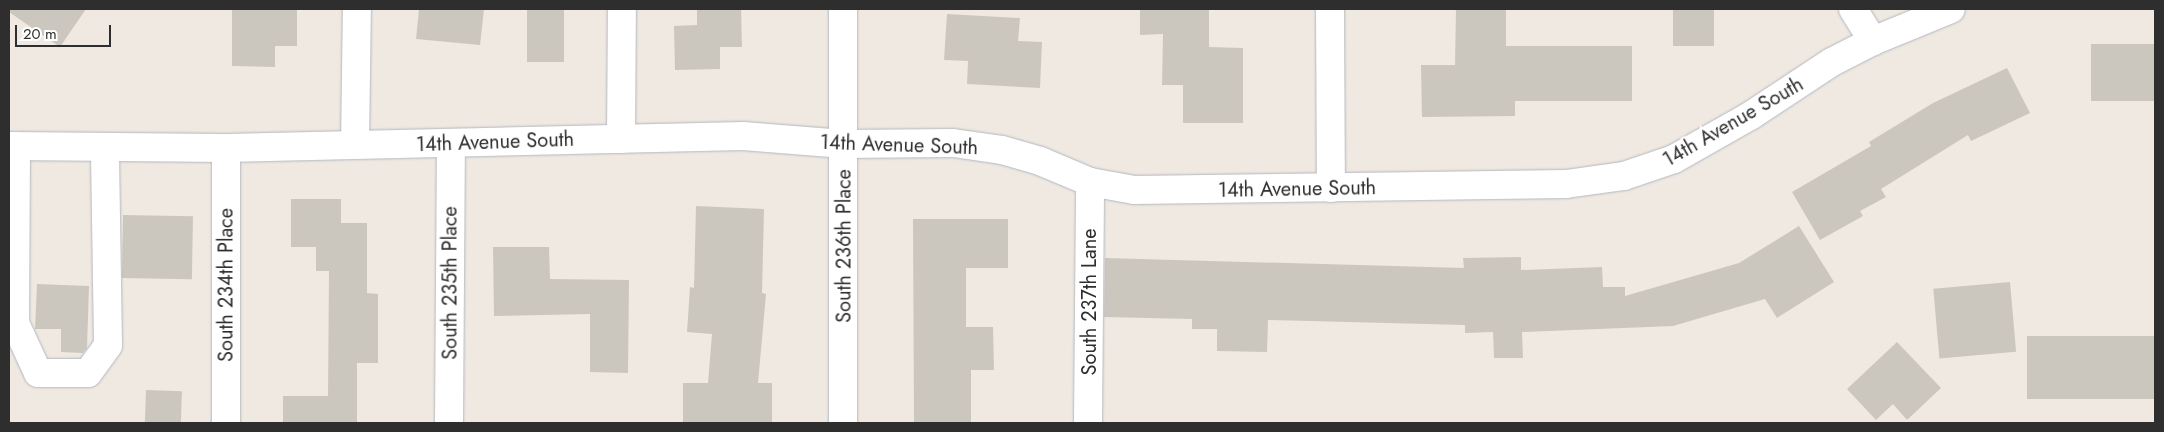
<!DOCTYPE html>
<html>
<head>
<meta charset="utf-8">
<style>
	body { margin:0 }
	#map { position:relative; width:2164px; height:432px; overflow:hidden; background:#efe9e1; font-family:Jost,sans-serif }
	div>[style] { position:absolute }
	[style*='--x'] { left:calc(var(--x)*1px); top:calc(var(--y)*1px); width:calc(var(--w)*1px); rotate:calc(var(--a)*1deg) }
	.building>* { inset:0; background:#cbc7bf; transform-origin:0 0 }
	.roads { filter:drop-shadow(0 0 1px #b4b7c1) drop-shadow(0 0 1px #b4b7c1) }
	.minor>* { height:28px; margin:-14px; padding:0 14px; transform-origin:14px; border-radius:14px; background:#fff }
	span { translate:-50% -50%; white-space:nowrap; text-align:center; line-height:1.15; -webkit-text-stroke:4px #fff; paint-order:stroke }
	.street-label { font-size:20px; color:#2e2e2e }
	.frame { position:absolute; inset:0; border:10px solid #2e2e2e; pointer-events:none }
	.scale { position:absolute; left:15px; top:25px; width:96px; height:22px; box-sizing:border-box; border:2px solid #2e2e2e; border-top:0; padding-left:6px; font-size:15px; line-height:18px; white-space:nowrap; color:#2e2e2e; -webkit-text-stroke:4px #fff; paint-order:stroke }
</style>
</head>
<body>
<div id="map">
	<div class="building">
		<div style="clip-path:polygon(9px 9px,86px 9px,60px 47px,9px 12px)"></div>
		<div style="clip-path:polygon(232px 9px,297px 9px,297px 46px,275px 46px,275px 67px,232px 66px)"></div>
		<div style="clip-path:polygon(419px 9px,484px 9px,480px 45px,416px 39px)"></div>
		<div style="left:527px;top:9px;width:37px;height:53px"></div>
		<div style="clip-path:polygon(697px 9px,741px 9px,742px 47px,720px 47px,720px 69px,675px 70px,674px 26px,697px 25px)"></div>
		<div style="clip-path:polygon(1140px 9px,1209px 9px,1209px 47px,1243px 48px,1243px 123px,1183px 123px,1183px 85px,1162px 85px,1163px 34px,1140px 35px)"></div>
		<div style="clip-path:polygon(1456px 9px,1506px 9px,1506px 46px,1632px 46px,1632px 101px,1515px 101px,1515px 116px,1422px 117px,1421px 65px,1455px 65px)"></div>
		<div style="left:1673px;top:9px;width:41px;height:37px"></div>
		<div style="clip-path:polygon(947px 14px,1020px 18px,1018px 41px,1042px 42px,1040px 88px,967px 84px,968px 61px,944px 60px)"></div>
		<div style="left:2091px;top:44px;width:64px;height:57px"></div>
		<div style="clip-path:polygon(2007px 68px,2030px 113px,1971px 141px,1968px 135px,1881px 189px,1886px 197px,1860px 211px,1863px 216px,1820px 240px,1792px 192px,1871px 146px,1869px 142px,1933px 103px)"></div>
		<div style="clip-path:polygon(291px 199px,341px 199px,341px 223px,367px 223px,367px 293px,378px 294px,378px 363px,357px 363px,357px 423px,283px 423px,283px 396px,328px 396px,329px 271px,316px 271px,316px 247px,291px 247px)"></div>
		<div style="clip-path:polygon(696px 206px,764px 209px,762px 293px,766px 294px,758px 383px,772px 383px,772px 423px,683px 423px,683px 383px,708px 383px,712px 334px,687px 332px,690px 287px,694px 288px)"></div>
		<div style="left:123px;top:215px;width:70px;height:63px;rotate:1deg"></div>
		<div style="clip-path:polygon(913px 219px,1008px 219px,1008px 268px,966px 268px,966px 327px,993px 327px,994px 370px,971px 370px,971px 423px,914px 423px)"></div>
		<div style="clip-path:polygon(1799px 226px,1834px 282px,1777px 318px,1765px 299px,1673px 326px,1522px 332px,1523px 358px,1494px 358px,1493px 332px,1465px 333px,1465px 325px,1268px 320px,1267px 352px,1217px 351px,1217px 329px,1192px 329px,1192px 319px,1104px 317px,1105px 258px,1464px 268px,1463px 258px,1521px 257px,1521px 270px,1602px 267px,1603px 287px,1625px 287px,1625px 296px,1739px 263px)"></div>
		<div style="clip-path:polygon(493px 247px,549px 247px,550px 279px,629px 280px,628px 373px,590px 372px,590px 314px,494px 316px)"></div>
		<div style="left:2010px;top:282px;width:70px;height:77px;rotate:85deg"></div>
		<div style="clip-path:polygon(37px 284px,89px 286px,87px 348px,83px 353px,61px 352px,61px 329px,35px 329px)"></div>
		<div style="left:2027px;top:336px;width:128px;height:63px"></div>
		<div style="clip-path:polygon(1897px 342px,1941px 388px,1907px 420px,1893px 404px,1876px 420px,1847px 389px)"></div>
		<div style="left:146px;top:390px;width:36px;height:33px;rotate:2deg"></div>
	</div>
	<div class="roads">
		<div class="minor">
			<div style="--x:843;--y:9;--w:414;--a:90"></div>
			<div style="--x:1330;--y:9;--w:179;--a:89.7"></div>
			<div style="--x:1853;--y:9;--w:38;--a:58"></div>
			<div style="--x:621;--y:139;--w:130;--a:-89.6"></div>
			<div style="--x:355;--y:145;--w:136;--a:-89.2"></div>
			<div style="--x:9;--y:146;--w:217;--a:0.5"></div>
			<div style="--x:226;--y:148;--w:517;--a:-1.33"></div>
			<div style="--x:743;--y:136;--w:101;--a:4.5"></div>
			<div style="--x:844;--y:144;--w:109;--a:-0.5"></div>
			<div style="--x:953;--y:143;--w:49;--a:8.1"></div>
			<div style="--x:1002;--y:150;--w:40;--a:16"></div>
			<div style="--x:1040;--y:161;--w:54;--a:22.8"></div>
			<div style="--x:1090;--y:182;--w:45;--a:10.3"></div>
			<div style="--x:1134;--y:190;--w:432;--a:-0.8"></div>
			<div style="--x:1566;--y:184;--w:59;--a:-7.9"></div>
			<div style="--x:1624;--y:176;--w:53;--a:-18.8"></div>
			<div style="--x:1674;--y:159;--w:87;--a:-29.5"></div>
			<div style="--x:1750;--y:116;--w:98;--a:-33.4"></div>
			<div style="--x:1832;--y:62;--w:46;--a:-27.1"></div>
			<div style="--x:1873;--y:41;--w:84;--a:-22.3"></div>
			<div style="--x:16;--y:146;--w:177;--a:90.3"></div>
			<div style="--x:15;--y:323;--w:55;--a:65.3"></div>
			<div style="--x:38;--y:373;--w:50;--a:0"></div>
			<div style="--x:88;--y:373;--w:34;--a:-54"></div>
			<div style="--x:108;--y:345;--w:198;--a:-90.9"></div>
			<div style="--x:226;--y:148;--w:275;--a:90"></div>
			<div style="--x:449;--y:423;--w:280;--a:-89.6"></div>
			<div style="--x:1088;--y:423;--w:241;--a:-89.5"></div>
		</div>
	</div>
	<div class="street-label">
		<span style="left:1733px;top:122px;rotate:-30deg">14th Avenue South</span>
		<span style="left:495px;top:142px;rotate:-2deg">14th Avenue South</span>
		<span style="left:899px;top:145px;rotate:2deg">14th Avenue South</span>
		<span style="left:1297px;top:189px;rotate:-1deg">14th Avenue South</span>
		<span style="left:844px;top:246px;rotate:-90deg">South 236th Place</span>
		<span style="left:450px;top:283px;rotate:-90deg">South 235th Place</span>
		<span style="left:226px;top:285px;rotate:-90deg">South 234th Place</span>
		<span style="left:1089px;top:302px;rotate:-90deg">South 237th Lane</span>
	</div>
	<div class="frame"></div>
	<div class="scale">20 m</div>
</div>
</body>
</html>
